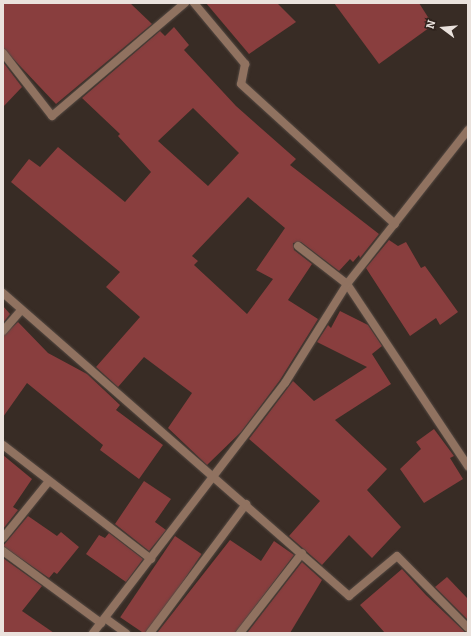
<!DOCTYPE html>
<html>
<head>
<meta charset="utf-8">
<style>
	body { margin:0 }
	#map { position:relative; width:471px; height:636px; overflow:hidden; background:#382c25; font-family:Bitter,serif }
	div>[style] { position:absolute }
	[style*='--x'] { left:calc(var(--x)*1px); top:calc(var(--y)*1px); width:calc(var(--w)*1px); rotate:calc(var(--a)*1deg) }
	.building>* { inset:0; background:#893e3e; transform-origin:0 0 }
	.roads { filter:drop-shadow(0 0 1px #544942) drop-shadow(0 0 1px #544942) }
	.service>* { height:8px; margin:-4px; padding:0 4px; transform-origin:4px; border-radius:4px; background:#907260 }
	.minor>* { height:8px; margin:-4px; padding:0 4px; transform-origin:4px; border-radius:4px; background:#907260 }
	span { translate:-50% -50%; white-space:nowrap; text-align:center; line-height:1.15; -webkit-text-stroke:3px #2e221c; paint-order:stroke }
	.frame { position:absolute; inset:0; border:4px solid #eae2dd; pointer-events:none }
	.north { position:absolute; left:423px; top:8px; width:40px; height:40px; -webkit-text-stroke:3px #2e221c; paint-order:stroke; rotate:286deg; font-size:11px; font-weight:700; line-height:16px; text-align:center; color:#eae2dd }
	.north::after { content:''; display:block; margin:auto; width:14px; height:18px; background:#eae2dd; clip-path:polygon(50% 0,100% 100%,50% 72%,0 100%) }
</style>
</head>
<body>
<div id="map">
	<div class="building">
		<div style="clip-path:polygon(3px 3px,130px 3px,152px 24px,56px 104px,3px 48px)"></div>
		<div style="clip-path:polygon(206px 3px,277px 3px,296px 22px,249px 54px)"></div>
		<div style="clip-path:polygon(334px 3px,419px 3px,433px 25px,379px 64px)"></div>
		<div style="clip-path:polygon(evenodd,174px 27px,189px 45px,184px 50px,236px 106px,296px 159px,290px 165px,379px 234px,360px 258px,359px 255px,353px 262px,350px 259px,339px 271px,301px 242px,293px 243px,294px 250px,312px 264px,288px 300px,318px 319px,280px 380px,241px 432px,207px 465px,168px 428px,192px 393px,144px 357px,118px 387px,96px 367px,140px 317px,106px 287px,120px 272px,11px 182px,29px 159px,40px 167px,58px 147px,125px 202px,151px 172px,118px 136px,120px 134px,82px 98px,160px 31px,165px 36px,174px 27px,193px 108px,239px 153px,208px 186px,158px 141px,193px 108px,174px 27px,248px 197px,285px 228px,256px 270px,273px 279px,247px 314px,194px 265px,198px 261px,192px 256px,248px 197px)"></div>
		<div style="clip-path:polygon(3px 62px,22px 87px,3px 107px)"></div>
		<div style="clip-path:polygon(389px 240px,398px 246px,406px 242px,421px 268px,425px 266px,458px 312px,440px 325px,436px 318px,410px 336px,366px 268px)"></div>
		<div style="clip-path:polygon(3px 306px,10px 314px,3px 323px)"></div>
		<div style="clip-path:polygon(340px 311px,368px 325px,382px 346px,372px 354px,391px 384px,335px 420px,387px 469px,367px 490px,401px 527px,372px 558px,349px 535px,322px 565px,289px 536px,320px 501px,249px 439px,293px 381px,314px 401px,367px 367px,317px 342px,328px 325px,331px 328px)"></div>
		<div style="clip-path:polygon(18px 322px,48px 353px,87px 374px,120px 405px,116px 410px,163px 445px,139px 479px,100px 450px,103px 445px,27px 383px,3px 417px,3px 336px)"></div>
		<div style="clip-path:polygon(434px 429px,454px 456px,450px 458px,463px 479px,424px 503px,400px 469px,421px 449px,416px 442px)"></div>
		<div style="clip-path:polygon(3px 455px,32px 479px,13px 507px,18px 510px,3px 529px)"></div>
		<div style="clip-path:polygon(144px 481px,171px 499px,155px 522px,166px 530px,149px 551px,115px 524px)"></div>
		<div style="clip-path:polygon(28px 516px,57px 536px,61px 532px,79px 547px,57px 574px,54px 572px,49px 578px,3px 546px)"></div>
		<div style="clip-path:polygon(109px 533px,143px 559px,126px 582px,86px 554px,99px 535px,105px 538px)"></div>
		<div style="left:175px;top:536px;width:32px;height:98px;rotate:34deg"></div>
		<div style="clip-path:polygon(230px 540px,261px 561px,274px 541px,294px 555px,235px 633px,157px 633px)"></div>
		<div style="clip-path:polygon(3px 558px,42px 586px,22px 611px,54px 633px,3px 633px)"></div>
		<div style="clip-path:polygon(302px 562px,322px 580px,290px 633px,247px 633px)"></div>
		<div style="clip-path:polygon(402px 569px,426px 595px,466px 633px,385px 633px,360px 605px)"></div>
		<div style="clip-path:polygon(447px 577px,468px 599px,468px 620px,435px 587px)"></div>
	</div>
	<div class="roads">
		<div class="service">
			<div style="--x:194;--y:3;--w:80;--a:50.1"></div>
			<div style="--x:245;--y:64;--w:20;--a:101"></div>
			<div style="--x:241;--y:84;--w:208;--a:42.3"></div>
			<div style="--x:3;--y:53;--w:80;--a:52.1"></div>
			<div style="--x:52;--y:116;--w:175;--a:-40.4"></div>
			<div style="--x:298;--y:246;--w:62;--a:37.8"></div>
			<div style="--x:3;--y:331;--w:28;--a:-49"></div>
			<div style="--x:3;--y:445;--w:187;--a:37.6"></div>
			<div style="--x:3;--y:538;--w:73;--a:-51.1"></div>
			<div style="--x:3;--y:551;--w:122;--a:36.3"></div>
			<div style="--x:150;--y:633;--w:161;--a:-53.3"></div>
		</div>
		<div class="minor">
			<div style="--x:347;--y:284;--w:219;--a:56.4"></div>
			<div style="--x:3;--y:293;--w:460;--a:41.2"></div>
			<div style="--x:349;--y:596;--w:62;--a:-39.8"></div>
			<div style="--x:397;--y:556;--w:101;--a:45.4"></div>
			<div style="--x:105;--y:618;--w:26;--a:36"></div>
			<div style="--x:93;--y:633;--w:315;--a:-52.5"></div>
			<div style="--x:285;--y:383;--w:117;--a:-57.9"></div>
			<div style="--x:347;--y:284;--w:196;--a:-51.8"></div>
			<div style="--x:240;--y:633;--w:101;--a:-52.2"></div>
		</div>
	</div>
	<div class="frame"></div>
	<div class="north">N</div>
</div>
</body>
</html>
